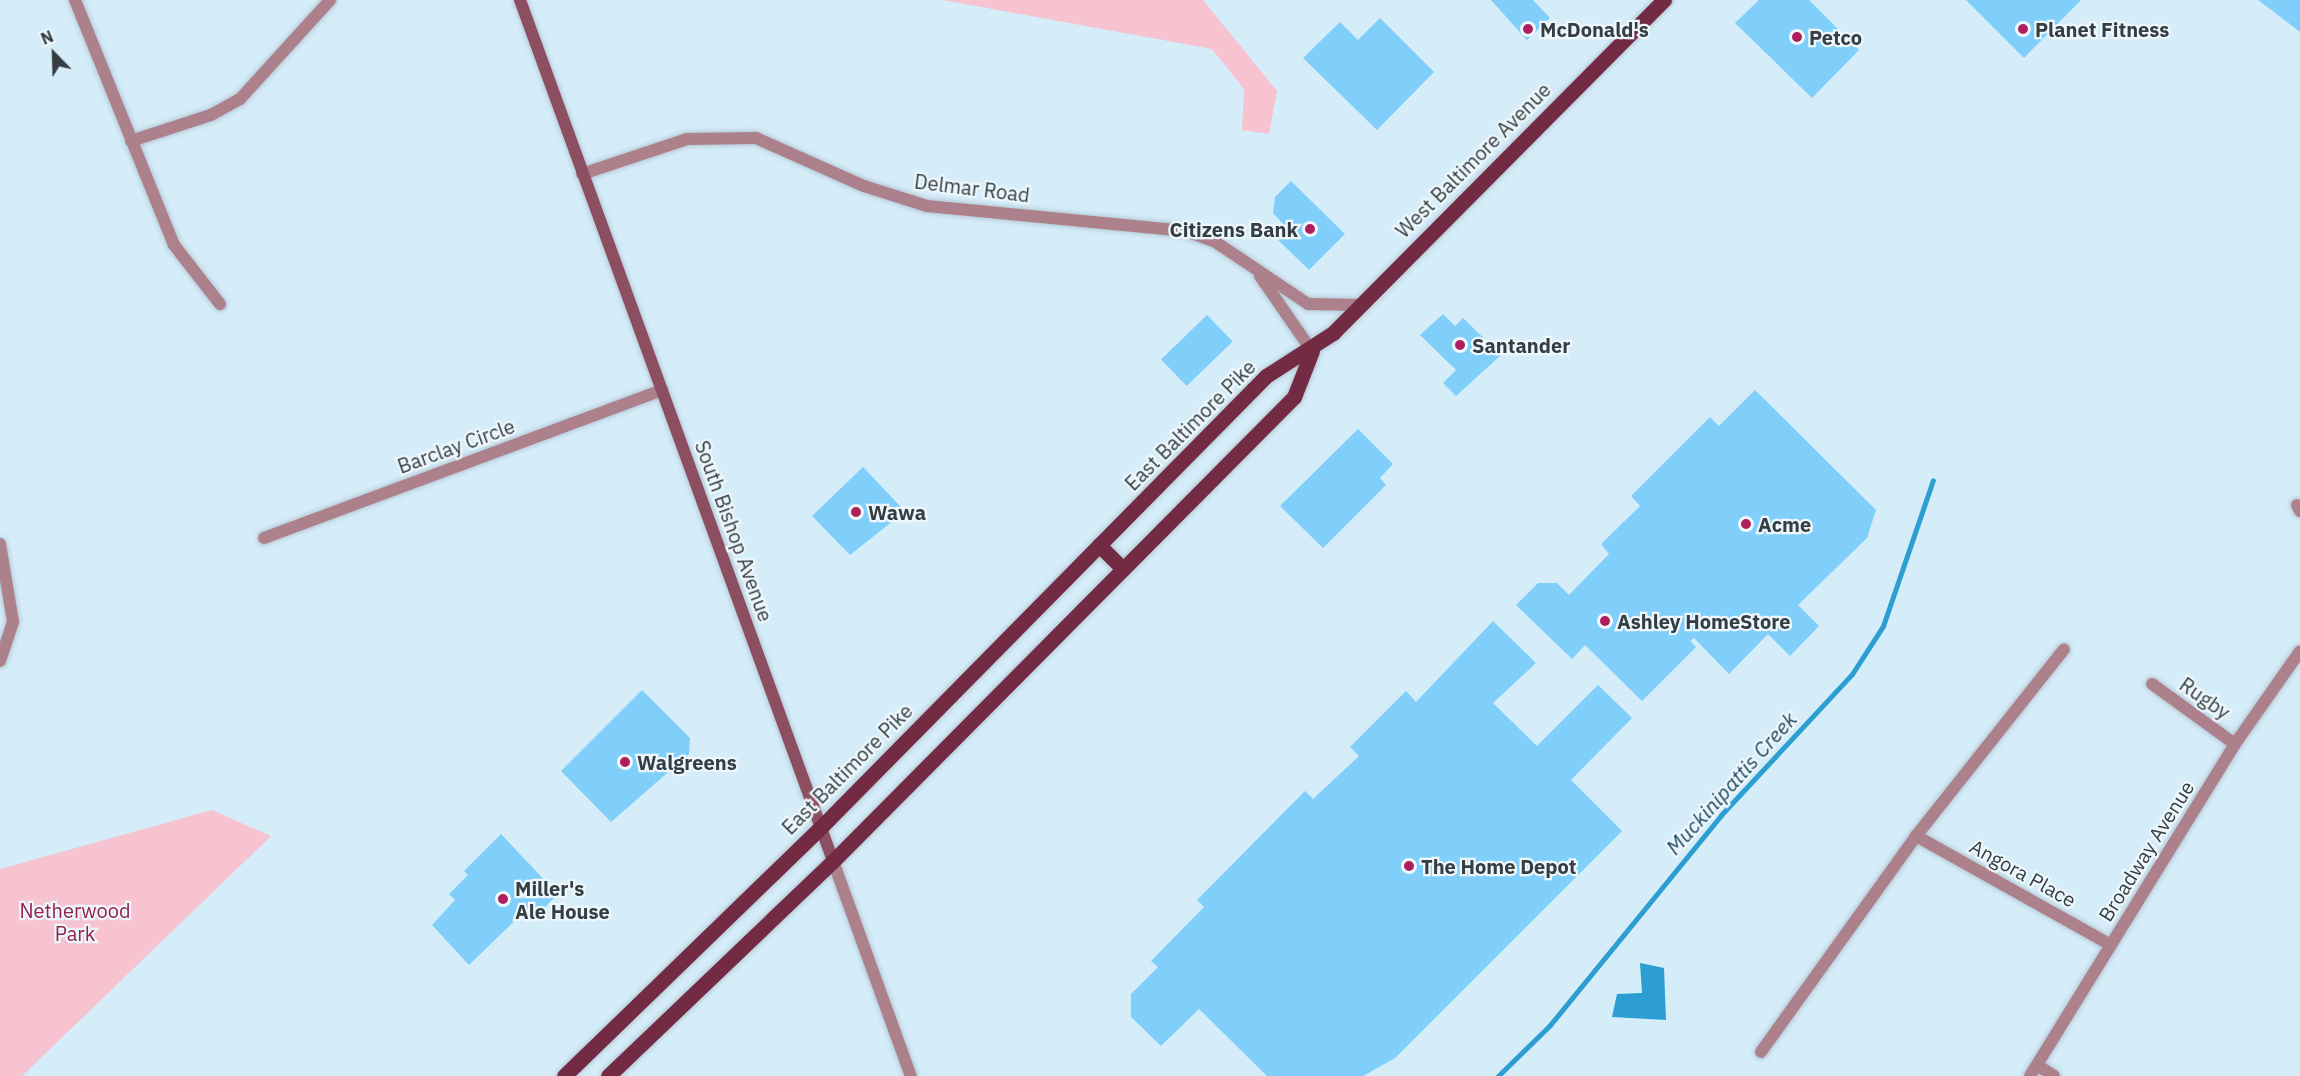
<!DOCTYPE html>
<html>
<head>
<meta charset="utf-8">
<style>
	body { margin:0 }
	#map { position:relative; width:2300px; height:1076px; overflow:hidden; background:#d5ecf9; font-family:"IBM Plex Sans",sans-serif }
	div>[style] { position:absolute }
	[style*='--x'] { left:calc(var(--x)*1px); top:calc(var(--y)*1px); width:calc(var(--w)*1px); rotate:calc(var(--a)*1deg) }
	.green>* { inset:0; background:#f7c3d0 }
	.water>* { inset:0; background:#2c9ed2 }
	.stream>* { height:5px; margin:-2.5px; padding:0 2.5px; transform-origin:2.5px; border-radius:2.5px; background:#2c9ed2 }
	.building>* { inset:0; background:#80cffb; transform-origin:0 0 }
	.roads { filter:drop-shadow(0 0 2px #b5c9d4) drop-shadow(0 0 2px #b5c9d4) }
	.minor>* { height:12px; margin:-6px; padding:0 6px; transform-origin:6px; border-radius:6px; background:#ad818c }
	.tertiary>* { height:12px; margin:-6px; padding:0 6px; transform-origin:6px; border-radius:6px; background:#ad818c }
	.secondary>* { height:12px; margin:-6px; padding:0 6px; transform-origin:6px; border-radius:6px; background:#8c4f61 }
	.primary>* { height:15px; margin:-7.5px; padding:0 7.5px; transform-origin:7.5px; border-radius:7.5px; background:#732a43 }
	.dots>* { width:16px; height:16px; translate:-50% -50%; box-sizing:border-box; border:3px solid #edf7fc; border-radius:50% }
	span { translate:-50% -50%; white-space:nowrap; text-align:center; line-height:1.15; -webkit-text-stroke:4.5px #edf7fc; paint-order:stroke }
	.poi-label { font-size:20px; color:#343d42; font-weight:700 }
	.left { translate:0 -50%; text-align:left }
	.right { translate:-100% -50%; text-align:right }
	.street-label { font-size:20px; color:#343d42 }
	.park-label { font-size:20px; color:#94214f }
	.water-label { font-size:21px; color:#204c63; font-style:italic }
	.north { position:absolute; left:24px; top:24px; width:60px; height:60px; -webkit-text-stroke:4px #edf7fc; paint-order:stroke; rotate:337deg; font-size:16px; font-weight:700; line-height:24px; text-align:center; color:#343d42 }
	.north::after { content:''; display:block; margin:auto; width:21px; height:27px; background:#343d42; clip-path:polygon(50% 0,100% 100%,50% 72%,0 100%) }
</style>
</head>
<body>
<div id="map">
	<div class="green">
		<div style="clip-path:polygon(943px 0,1203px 0,1277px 91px,1269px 134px,1242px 130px,1244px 89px,1212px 49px)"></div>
		<div style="clip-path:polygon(212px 810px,271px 836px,22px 1076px,0 1076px,0 869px)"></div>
	</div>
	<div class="water">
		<div style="clip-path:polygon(1640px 963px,1664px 968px,1666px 1020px,1612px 1017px,1617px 994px,1642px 993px)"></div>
	</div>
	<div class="stream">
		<div style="--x:1498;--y:1076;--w:73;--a:-44.4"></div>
		<div style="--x:1550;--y:1025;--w:271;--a:-50.8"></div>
		<div style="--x:1721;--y:815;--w:192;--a:-47.1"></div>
		<div style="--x:1852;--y:674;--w:57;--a:-57.1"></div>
		<div style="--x:1883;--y:626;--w:154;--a:-71.1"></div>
	</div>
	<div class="building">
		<div style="clip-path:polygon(1491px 0,1533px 0,1550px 18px,1527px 40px)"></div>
		<div style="clip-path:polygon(1759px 0,1809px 0,1859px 50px,1812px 98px,1735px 23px)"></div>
		<div style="clip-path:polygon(1966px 0,2081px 0,2024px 58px)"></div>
		<div style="clip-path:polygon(2258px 0,2300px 0,2300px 32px)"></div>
		<div style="clip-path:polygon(1380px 18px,1434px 72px,1377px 130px,1303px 58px,1340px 22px,1358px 40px)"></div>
		<div style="clip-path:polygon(1291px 181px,1345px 234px,1309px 270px,1273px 235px,1284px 225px,1273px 213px,1275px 197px)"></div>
		<div style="clip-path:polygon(1443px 314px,1455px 326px,1463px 318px,1501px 355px,1456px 396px,1443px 383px,1456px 370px,1420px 335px)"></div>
		<div style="left:1207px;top:315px;width:37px;height:64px;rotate:46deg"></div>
		<div style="clip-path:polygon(1755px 390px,1876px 510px,1867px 538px,1798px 605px,1819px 626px,1790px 656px,1768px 634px,1729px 674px,1694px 638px,1690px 641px,1696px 647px,1642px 701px,1585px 645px,1572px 659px,1516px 605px,1538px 583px,1557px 583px,1569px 595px,1609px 554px,1601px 544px,1640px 506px,1631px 496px,1710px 417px,1719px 426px)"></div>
		<div style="clip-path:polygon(1358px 429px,1393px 464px,1380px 478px,1386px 485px,1323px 548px,1280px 506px)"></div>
		<div style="clip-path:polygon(863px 467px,901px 507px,890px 517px,894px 520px,850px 555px,812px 516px)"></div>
		<div style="clip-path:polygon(1493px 621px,1536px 663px,1493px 703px,1537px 746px,1598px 685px,1632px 718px,1571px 780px,1622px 831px,1395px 1058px,1363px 1076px,1267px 1076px,1199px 1009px,1161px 1046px,1131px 1017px,1131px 994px,1158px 967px,1151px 961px,1204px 907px,1197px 900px,1305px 791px,1313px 799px,1359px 756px,1350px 747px,1406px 691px,1416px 702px)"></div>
		<div style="clip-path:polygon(642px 690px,690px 738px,689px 754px,611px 822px,561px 771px)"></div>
		<div style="clip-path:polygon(501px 834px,551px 887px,547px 890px,554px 898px,540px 912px,532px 904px,469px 965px,432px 925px,455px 900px,449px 894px,468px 875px,464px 871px)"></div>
	</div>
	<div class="roads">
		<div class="minor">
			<div style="--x:75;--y:0;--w:264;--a:68"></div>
			<div style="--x:174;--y:245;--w:75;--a:52.1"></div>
			<div style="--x:131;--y:141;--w:84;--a:-18"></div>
			<div style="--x:211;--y:115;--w:33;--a:-29"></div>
			<div style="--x:240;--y:99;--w:134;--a:-47.7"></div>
			<div style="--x:582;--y:174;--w:111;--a:-18.4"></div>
			<div style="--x:687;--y:139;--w:69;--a:-0.8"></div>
			<div style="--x:756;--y:138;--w:118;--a:24"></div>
			<div style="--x:864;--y:186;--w:66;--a:17.6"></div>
			<div style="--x:927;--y:206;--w:260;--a:5.5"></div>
			<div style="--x:1186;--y:231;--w:30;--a:20"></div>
			<div style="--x:1214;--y:241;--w:113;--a:33.8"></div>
			<div style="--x:1308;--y:304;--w:54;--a:1.1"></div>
			<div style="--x:1260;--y:276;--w:91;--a:55.3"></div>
			<div style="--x:2297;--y:505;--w:7;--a:63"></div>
			<div style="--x:264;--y:538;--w:425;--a:-20.4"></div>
			<div style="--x:0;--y:544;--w:79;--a:80.5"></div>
			<div style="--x:13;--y:622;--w:41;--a:108.4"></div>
			<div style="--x:2152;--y:684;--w:102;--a:35.9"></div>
			<div style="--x:1916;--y:836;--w:223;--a:29.2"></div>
			<div style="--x:1761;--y:1052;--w:266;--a:-54.3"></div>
			<div style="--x:1916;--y:836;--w:238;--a:-51.6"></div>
			<div style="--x:2037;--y:1065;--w:20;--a:33"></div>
			<div style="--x:2030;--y:1076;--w:390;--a:-58.3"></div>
			<div style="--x:2235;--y:744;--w:113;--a:-55"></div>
		</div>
		<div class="tertiary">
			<div style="--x:833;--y:861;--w:229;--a:70.1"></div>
		</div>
		<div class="secondary">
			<div style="--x:520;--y:0;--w:916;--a:70.02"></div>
		</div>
		<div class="primary">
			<div style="--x:1099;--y:545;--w:34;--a:45"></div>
			<div style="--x:564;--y:1076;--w:356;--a:-44.1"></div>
			<div style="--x:820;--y:828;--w:635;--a:-45.38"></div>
			<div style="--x:1266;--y:376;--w:80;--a:-32.7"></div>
			<div style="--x:1333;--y:333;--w:470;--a:-45.2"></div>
			<div style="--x:608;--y:1076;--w:311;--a:-43.7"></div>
			<div style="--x:833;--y:861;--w:654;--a:-45.19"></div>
			<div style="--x:1294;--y:397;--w:49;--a:-68.6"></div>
		</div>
	</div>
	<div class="dots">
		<div style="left:1528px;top:29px;background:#ae205b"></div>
		<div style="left:2023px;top:29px;background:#ae205b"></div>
		<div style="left:1797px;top:37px;background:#ae205b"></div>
		<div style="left:1310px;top:229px;background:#ae205b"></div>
		<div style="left:1460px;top:345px;background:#ae205b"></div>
		<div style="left:856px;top:512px;background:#ae205b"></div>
		<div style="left:1746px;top:524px;background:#ae205b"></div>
		<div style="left:1605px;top:621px;background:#ae205b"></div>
		<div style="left:625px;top:762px;background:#ae205b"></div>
		<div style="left:1409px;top:866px;background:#ae205b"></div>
		<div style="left:503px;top:899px;background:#ae205b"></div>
	</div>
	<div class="poi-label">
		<span class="left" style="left:1540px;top:29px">McDonald's</span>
		<span class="left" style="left:2035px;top:29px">Planet Fitness</span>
		<span class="left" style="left:1809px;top:37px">Petco</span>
		<span class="right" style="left:1298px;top:229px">Citizens Bank</span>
		<span class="left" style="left:1472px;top:345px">Santander</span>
		<span class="left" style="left:868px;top:512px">Wawa</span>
		<span class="left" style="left:1758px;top:524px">Acme</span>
		<span class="left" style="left:1617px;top:621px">Ashley HomeStore</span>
		<span class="left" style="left:637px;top:762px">Walgreens</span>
		<span class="left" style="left:1421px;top:866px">The Home Depot</span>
		<span class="left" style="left:515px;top:900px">Miller's<br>Ale House</span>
	</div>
	<div class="street-label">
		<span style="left:1473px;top:160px;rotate:-45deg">West Baltimore Avenue</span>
		<span style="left:972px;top:188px;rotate:7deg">Delmar Road</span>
		<span style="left:1190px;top:425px;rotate:-45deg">East Baltimore Pike</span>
		<span style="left:456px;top:446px;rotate:-20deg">Barclay Circle</span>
		<span style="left:734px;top:531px;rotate:70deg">South Bishop Avenue</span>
		<span style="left:2205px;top:698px;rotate:35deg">Rugby</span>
		<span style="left:847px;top:769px;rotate:-45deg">East Baltimore Pike</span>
		<span style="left:2146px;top:851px;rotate:-58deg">Broadway Avenue</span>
		<span style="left:2023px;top:873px;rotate:29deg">Angora Place</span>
	</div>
	<div class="park-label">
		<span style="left:75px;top:922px">Netherwood<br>Park</span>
	</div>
	<div class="water-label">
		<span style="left:1731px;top:783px;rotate:-48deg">Muckinipattis Creek</span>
	</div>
	<div class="north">N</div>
</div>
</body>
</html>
